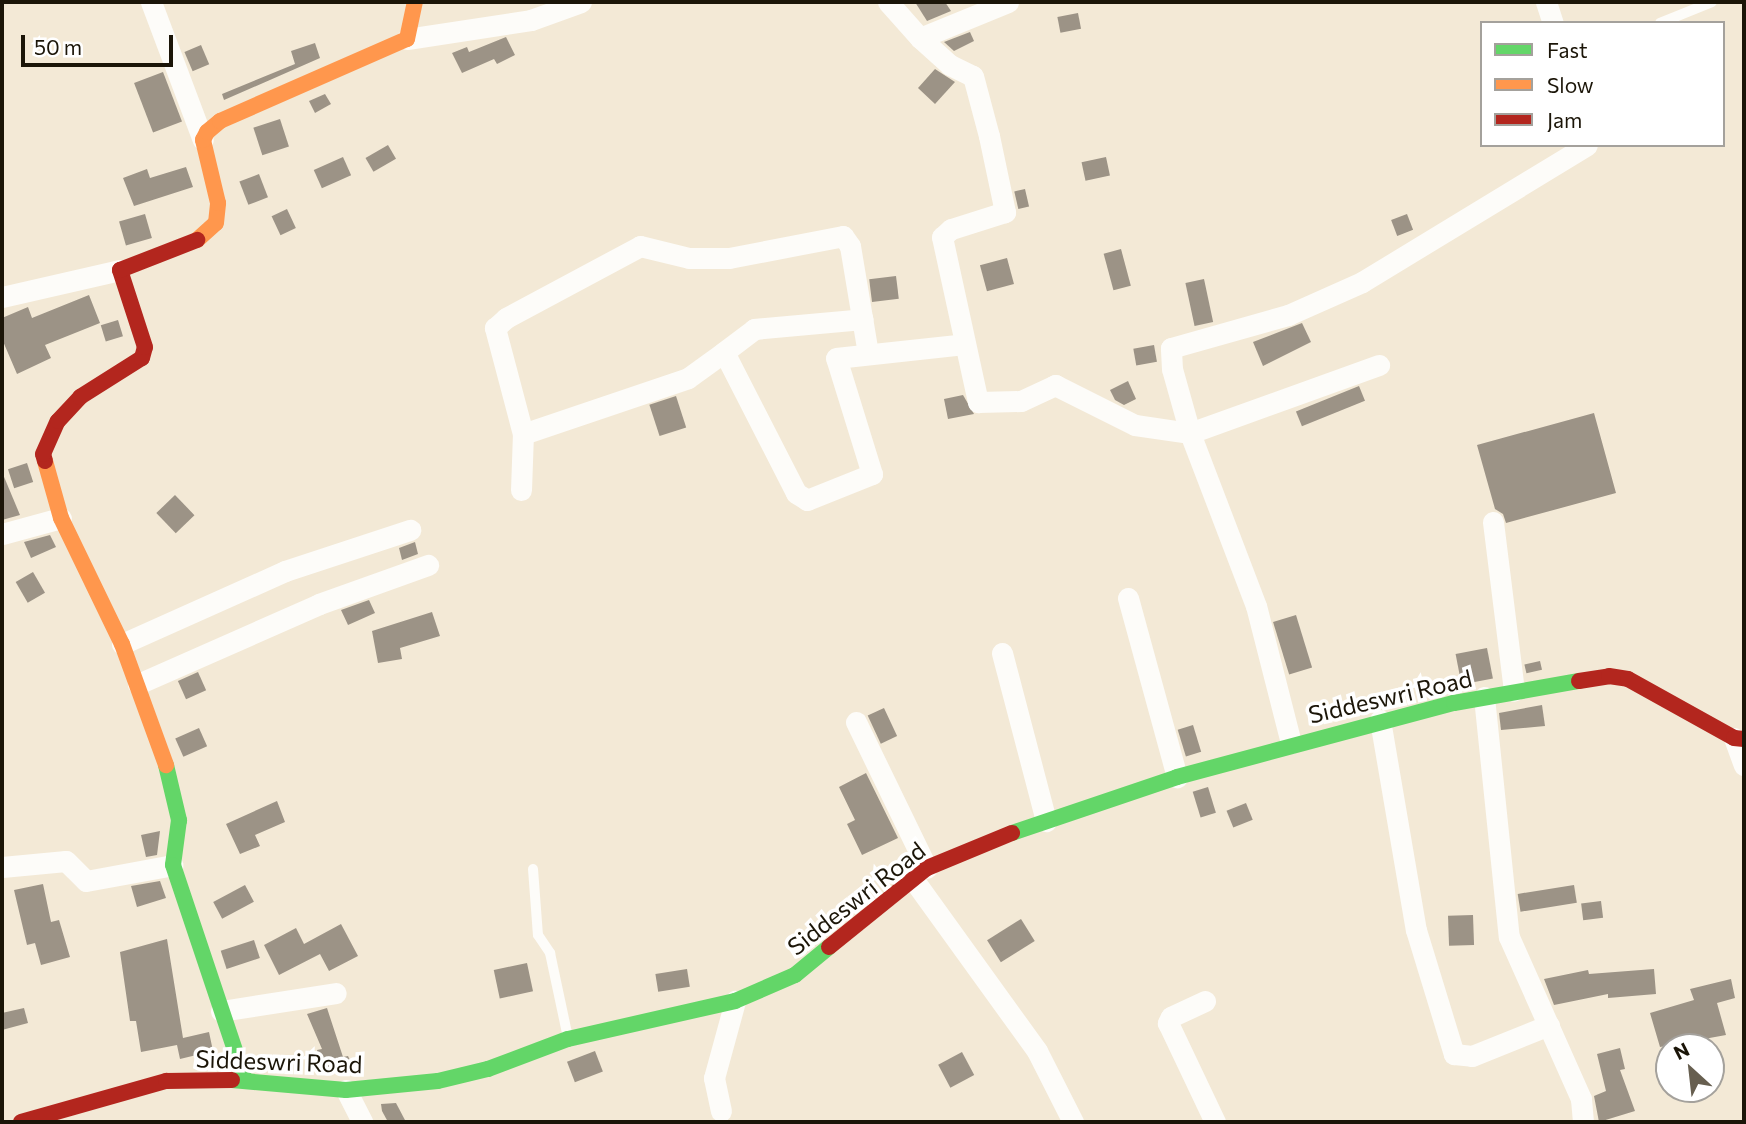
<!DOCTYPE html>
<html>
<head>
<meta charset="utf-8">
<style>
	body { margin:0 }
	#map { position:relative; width:1746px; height:1124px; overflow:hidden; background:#f3e9d6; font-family:Commissioner,sans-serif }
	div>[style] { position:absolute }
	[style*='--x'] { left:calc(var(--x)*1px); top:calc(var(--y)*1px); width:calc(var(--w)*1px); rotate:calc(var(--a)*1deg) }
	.building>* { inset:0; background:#9c9386; transform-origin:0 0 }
	.lane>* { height:10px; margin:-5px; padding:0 5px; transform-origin:5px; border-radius:5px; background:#fdfcf9 }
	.street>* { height:21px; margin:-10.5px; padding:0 10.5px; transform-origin:10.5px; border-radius:10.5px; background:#fdfcf9 }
	.fast>* { height:16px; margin:-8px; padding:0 8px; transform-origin:8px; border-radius:8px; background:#63d668 }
	.slow>* { height:16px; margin:-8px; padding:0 8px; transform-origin:8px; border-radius:8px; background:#ff974d }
	.jam>* { height:16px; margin:-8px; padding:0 8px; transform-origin:8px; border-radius:8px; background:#b3261e }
	span { translate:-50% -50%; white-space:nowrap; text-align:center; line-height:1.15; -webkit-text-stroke:7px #fff; paint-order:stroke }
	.street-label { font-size:24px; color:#1b1508 }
	.frame { position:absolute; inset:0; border:4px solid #1b1508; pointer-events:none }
	.legend { position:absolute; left:1480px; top:21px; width:245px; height:126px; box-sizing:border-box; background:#fff; border:2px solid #a4a19c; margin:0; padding:9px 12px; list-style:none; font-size:21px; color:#1b1508 }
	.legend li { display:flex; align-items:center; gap:14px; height:35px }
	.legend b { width:35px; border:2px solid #a4a19c }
	.north { position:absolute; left:1655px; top:1033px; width:70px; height:70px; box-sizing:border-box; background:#fff; border:2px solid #a4a19c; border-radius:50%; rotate:333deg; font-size:19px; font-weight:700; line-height:28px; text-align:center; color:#1b1508 }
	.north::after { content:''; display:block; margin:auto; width:24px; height:32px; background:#675f50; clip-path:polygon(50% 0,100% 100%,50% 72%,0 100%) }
	.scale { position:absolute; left:21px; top:35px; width:152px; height:32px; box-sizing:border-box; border:4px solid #1b1508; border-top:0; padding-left:9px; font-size:21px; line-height:24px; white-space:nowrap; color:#1b1508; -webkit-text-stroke:5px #fff; paint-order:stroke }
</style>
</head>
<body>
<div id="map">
	<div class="building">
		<div style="clip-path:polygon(915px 2px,945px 2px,951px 11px,927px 21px)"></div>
		<div style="left:1078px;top:13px;width:16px;height:21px;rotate:79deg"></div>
		<div style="clip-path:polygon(970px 32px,974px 41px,954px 51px,944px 42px)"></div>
		<div style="clip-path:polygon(506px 37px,515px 55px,497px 64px,494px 59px,462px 73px,452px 53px,467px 47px,469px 52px)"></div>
		<div style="clip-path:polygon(315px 43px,320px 58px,224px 100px,222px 94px,295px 64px,291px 51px)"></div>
		<div style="left:201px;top:45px;width:21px;height:18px;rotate:67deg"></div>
		<div style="clip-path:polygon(935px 69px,955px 82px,935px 104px,918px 88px)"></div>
		<div style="left:163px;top:72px;width:53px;height:31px;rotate:69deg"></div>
		<div style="clip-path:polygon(325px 94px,331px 104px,315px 113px,309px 101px)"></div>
		<div style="left:280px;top:119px;width:29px;height:28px;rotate:72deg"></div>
		<div style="left:388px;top:145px;width:16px;height:26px;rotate:60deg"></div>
		<div style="left:343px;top:157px;width:20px;height:32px;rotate:66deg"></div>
		<div style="left:1106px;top:157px;width:19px;height:25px;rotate:78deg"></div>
		<div style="clip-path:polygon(186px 167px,193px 187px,134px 206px,123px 178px,147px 169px,150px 178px)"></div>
		<div style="left:259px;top:174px;width:25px;height:21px;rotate:69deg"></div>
		<div style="left:1025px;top:189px;width:18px;height:11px;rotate:77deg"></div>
		<div style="left:287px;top:209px;width:21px;height:17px;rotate:65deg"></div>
		<div style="left:145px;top:214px;width:25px;height:27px;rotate:74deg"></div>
		<div style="left:1407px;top:214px;width:17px;height:17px;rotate:69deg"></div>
		<div style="left:1121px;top:249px;width:38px;height:18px;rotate:75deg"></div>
		<div style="left:1007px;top:258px;width:27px;height:28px;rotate:75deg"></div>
		<div style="left:896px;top:276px;width:23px;height:27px;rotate:83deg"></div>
		<div style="left:1204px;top:279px;width:44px;height:19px;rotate:78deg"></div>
		<div style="clip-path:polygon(89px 295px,100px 323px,45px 345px,51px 358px,17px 374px,2px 339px,2px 318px,28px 307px,32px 318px)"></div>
		<div style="left:118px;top:320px;width:17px;height:18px;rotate:73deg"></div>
		<div style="clip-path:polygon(1302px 323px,1311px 342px,1263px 366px,1253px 342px)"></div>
		<div style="left:1154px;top:345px;width:17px;height:21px;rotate:80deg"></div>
		<div style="clip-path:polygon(1128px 381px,1136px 399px,1124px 405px,1115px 400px,1110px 390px)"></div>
		<div style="left:1359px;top:386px;width:16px;height:68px;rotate:68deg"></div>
		<div style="clip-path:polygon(963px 395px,974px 414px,948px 419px,944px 399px)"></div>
		<div style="left:676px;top:396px;width:33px;height:28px;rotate:72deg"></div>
		<div style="clip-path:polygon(1594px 413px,1616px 493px,1506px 523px,1503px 514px,1495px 509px,1477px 445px)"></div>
		<div style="left:27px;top:463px;width:20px;height:20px;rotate:72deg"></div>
		<div style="clip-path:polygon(2px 472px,20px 515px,2px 520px)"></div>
		<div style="left:175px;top:495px;width:28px;height:26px;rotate:46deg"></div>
		<div style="clip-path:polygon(50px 535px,56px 547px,31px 558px,24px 542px)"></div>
		<div style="clip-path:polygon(415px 542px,418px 554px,402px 560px,399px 548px)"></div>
		<div style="left:33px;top:572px;width:24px;height:20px;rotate:60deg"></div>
		<div style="clip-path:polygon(369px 600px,375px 613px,348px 625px,341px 610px)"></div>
		<div style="clip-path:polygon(432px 612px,440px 636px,400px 648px,402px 659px,378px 663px,372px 631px)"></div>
		<div style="left:1296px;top:615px;width:55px;height:24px;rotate:73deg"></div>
		<div style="left:1487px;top:648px;width:31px;height:32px;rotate:79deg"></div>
		<div style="left:1540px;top:661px;width:9px;height:16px;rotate:77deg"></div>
		<div style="left:198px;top:672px;width:20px;height:22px;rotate:66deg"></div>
		<div style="clip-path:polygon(1542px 705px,1545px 726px,1501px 730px,1499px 713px)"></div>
		<div style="left:884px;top:708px;width:31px;height:18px;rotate:65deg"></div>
		<div style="left:1193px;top:725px;width:28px;height:16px;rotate:73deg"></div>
		<div style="left:199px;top:728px;width:20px;height:26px;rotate:66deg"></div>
		<div style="clip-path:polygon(866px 773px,898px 838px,862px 855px,847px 824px,855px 820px,839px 787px)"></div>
		<div style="left:1208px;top:787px;width:27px;height:16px;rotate:73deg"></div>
		<div style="clip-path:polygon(277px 801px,285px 822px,255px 835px,260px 846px,240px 854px,226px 824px)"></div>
		<div style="left:1246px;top:803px;width:18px;height:21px;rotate:68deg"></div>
		<div style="clip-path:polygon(160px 831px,157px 855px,146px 857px,141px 835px)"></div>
		<div style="clip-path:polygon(160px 881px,166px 898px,137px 907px,131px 886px)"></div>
		<div style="clip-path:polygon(43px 884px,51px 922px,59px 920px,70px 957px,41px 965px,35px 943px,27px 945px,14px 890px)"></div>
		<div style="left:245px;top:885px;width:19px;height:36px;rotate:62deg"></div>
		<div style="left:1574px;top:885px;width:18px;height:57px;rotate:81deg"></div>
		<div style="left:1601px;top:901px;width:17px;height:20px;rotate:83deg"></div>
		<div style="left:1473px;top:915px;width:30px;height:25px;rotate:88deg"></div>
		<div style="left:1021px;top:919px;width:26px;height:40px;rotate:58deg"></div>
		<div style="clip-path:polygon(341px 924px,358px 956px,329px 971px,320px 954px,279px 975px,264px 945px,296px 928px,304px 944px)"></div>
		<div style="clip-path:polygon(167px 939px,183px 1038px,209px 1032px,213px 1051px,180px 1059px,177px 1045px,141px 1052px,136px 1021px,130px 1021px,120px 952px)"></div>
		<div style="left:254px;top:940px;width:19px;height:35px;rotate:72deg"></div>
		<div style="left:527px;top:963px;width:29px;height:34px;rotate:78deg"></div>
		<div style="left:687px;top:969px;width:18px;height:32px;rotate:81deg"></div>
		<div style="clip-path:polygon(1654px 969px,1656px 994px,1608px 998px,1608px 994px,1554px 1005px,1544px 979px,1588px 970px,1589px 974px)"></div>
		<div style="clip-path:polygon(1731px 979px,1735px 998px,1717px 1003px,1726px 1035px,1660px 1047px,1650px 1013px,1694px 1000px,1690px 989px)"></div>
		<div style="clip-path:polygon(24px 1008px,28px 1023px,2px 1030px,2px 1013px)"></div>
		<div style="clip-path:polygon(327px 1008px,343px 1057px,348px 1056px,355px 1071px,321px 1070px,317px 1050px,322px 1049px,307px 1014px)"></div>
		<div style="clip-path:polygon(1620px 1048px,1625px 1069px,1620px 1070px,1635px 1111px,1599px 1122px,1594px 1096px,1606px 1091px,1597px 1054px)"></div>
		<div style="left:595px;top:1051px;width:22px;height:30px;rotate:69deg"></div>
		<div style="left:962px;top:1052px;width:26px;height:27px;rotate:62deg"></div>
		<div style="clip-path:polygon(396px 1103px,406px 1122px,388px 1122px,382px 1111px,381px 1104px)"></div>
	</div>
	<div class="lane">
		<div style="--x:1660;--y:23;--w:56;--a:-22"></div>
		<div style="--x:533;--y:869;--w:66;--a:85.7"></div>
		<div style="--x:538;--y:935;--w:22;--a:56"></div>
		<div style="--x:550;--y:953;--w:87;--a:78"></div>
	</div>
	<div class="street">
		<div style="--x:151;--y:2;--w:147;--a:69.4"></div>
		<div style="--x:888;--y:2;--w:48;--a:48.4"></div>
		<div style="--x:920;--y:38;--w:40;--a:42"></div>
		<div style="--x:950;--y:65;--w:25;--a:26"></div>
		<div style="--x:973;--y:76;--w:62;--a:75.1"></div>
		<div style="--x:989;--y:136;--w:78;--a:78.1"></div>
		<div style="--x:1005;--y:212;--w:57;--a:162.5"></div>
		<div style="--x:951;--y:229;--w:12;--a:138"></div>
		<div style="--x:942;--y:237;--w:169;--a:77.7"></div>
		<div style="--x:978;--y:402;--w:43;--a:-1.3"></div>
		<div style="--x:1021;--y:401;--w:38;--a:-25"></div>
		<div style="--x:1055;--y:385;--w:89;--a:26.6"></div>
		<div style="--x:1135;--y:425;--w:56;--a:8.3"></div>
		<div style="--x:1190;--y:433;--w:201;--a:-19.8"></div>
		<div style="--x:1546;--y:2;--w:22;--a:72"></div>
		<div style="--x:920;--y:38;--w:95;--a:-22.2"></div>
		<div style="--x:407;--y:39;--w:125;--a:-8.7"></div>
		<div style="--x:531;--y:20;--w:53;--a:-19.8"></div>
		<div style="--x:2;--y:297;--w:121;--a:-12.9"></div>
		<div style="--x:724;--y:352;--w:38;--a:-37"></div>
		<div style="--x:754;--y:329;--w:109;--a:-5.2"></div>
		<div style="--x:523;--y:434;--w:174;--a:-18.7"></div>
		<div style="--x:688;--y:378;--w:44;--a:-35.8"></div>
		<div style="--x:724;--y:352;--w:158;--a:62.9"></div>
		<div style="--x:796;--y:493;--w:13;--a:32"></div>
		<div style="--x:807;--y:500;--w:70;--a:-21.8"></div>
		<div style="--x:872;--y:474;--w:121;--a:-107.2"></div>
		<div style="--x:836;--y:358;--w:129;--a:-6.2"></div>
		<div style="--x:521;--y:490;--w:56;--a:-88"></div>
		<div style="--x:523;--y:434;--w:110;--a:-104.8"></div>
		<div style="--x:495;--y:328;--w:15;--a:-42"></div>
		<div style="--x:506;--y:318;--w:152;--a:-28.2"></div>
		<div style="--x:640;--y:246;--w:50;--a:13.8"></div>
		<div style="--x:689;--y:258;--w:40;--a:0"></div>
		<div style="--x:729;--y:258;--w:116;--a:-10.9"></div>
		<div style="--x:843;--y:236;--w:12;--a:55"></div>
		<div style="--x:850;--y:246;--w:109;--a:80.5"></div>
		<div style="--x:1493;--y:522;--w:170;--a:82.9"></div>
		<div style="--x:2;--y:534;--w:61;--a:-15.2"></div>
		<div style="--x:1128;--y:598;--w:186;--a:74.7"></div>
		<div style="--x:122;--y:644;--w:179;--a:-24.1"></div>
		<div style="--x:285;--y:571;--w:132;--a:-18.2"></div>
		<div style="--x:1002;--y:653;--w:174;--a:75.3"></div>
		<div style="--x:138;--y:684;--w:198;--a:-23.8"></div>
		<div style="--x:319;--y:604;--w:116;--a:-19.7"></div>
		<div style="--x:1484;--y:697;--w:241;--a:84.1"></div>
		<div style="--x:1509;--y:937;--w:177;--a:66"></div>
		<div style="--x:1581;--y:1099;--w:23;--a:85"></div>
		<div style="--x:1380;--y:720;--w:213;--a:80.3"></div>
		<div style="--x:1416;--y:930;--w:130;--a:73"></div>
		<div style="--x:1454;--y:1054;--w:18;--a:6"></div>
		<div style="--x:1472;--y:1056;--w:83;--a:-21.9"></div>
		<div style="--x:856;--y:722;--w:162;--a:64.1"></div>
		<div style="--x:1734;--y:738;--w:29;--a:70"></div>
		<div style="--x:1291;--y:743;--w:141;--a:-104.3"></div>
		<div style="--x:1256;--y:606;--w:185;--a:-110.9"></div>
		<div style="--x:1190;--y:433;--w:66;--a:-105.7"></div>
		<div style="--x:1172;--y:369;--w:21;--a:-93"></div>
		<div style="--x:1171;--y:348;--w:122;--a:-15.8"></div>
		<div style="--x:1288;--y:315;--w:81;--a:-24"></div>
		<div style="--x:1362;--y:282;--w:263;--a:-31.3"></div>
		<div style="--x:2;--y:867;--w:64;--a:-5.4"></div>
		<div style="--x:66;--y:861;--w:28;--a:45"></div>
		<div style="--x:86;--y:881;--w:88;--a:-10.4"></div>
		<div style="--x:913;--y:879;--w:212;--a:54.2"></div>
		<div style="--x:1037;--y:1051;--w:80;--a:63.1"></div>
		<div style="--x:1205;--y:1001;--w:38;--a:155"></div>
		<div style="--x:1171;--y:1017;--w:7;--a:117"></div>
		<div style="--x:1168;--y:1023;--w:110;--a:64.6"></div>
		<div style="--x:221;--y:1011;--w:116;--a:-8.9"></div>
		<div style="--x:346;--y:1090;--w:36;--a:63"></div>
		<div style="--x:721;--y:1111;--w:34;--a:-102"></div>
		<div style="--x:714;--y:1078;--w:80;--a:-74.7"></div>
	</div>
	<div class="fast">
		<div style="--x:166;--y:765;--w:57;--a:76.7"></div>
		<div style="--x:179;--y:820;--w:45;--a:97.6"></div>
		<div style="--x:173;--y:865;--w:227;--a:71.5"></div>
		<div style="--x:1012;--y:833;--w:174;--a:-18.7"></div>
		<div style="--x:1177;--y:777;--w:287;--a:-15"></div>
		<div style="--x:1454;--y:703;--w:127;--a:-10"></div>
		<div style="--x:232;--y:1080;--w:114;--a:5"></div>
		<div style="--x:346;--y:1090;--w:92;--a:-5.6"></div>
		<div style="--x:438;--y:1081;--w:51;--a:-13.5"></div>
		<div style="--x:488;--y:1069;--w:85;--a:-20.6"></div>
		<div style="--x:568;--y:1039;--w:171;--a:-12.8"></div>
		<div style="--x:735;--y:1001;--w:65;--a:-23.4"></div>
		<div style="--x:795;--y:975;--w:44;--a:-39.5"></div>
	</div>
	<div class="slow">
		<div style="--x:197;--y:240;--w:25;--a:-42"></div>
		<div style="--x:216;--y:223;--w:20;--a:-84"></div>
		<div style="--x:218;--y:203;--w:65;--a:-103.4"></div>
		<div style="--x:203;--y:140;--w:9;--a:-63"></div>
		<div style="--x:207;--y:132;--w:17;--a:-40"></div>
		<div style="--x:220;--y:121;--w:204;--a:-23.7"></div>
		<div style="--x:407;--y:39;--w:38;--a:-78"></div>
		<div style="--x:45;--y:461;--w:59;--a:74.3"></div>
		<div style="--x:61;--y:518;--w:140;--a:64.2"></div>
		<div style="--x:122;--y:644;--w:129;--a:70"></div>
	</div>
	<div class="jam">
		<div style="--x:45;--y:461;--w:7;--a:-106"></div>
		<div style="--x:43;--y:454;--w:36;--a:-66"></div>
		<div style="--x:58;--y:421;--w:33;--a:-47"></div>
		<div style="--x:80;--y:397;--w:73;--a:-32.2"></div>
		<div style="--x:142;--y:358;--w:11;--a:-75"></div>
		<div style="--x:145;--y:347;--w:81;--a:-108"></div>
		<div style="--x:120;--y:270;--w:83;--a:-21.3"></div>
		<div style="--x:1579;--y:681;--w:30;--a:-9"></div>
		<div style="--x:1609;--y:676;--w:19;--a:9"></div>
		<div style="--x:1628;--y:679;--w:121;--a:29.1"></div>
		<div style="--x:1734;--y:738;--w:10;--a:6"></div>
		<div style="--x:829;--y:947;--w:126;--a:-38.9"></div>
		<div style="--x:927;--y:868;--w:92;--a:-22.4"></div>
		<div style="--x:21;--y:1122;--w:151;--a:-15.8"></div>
		<div style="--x:166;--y:1081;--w:66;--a:-0.9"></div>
	</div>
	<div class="street-label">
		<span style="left:1390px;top:696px;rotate:-13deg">Siddeswri Road</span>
		<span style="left:856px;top:898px;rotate:-38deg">Siddeswri Road</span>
		<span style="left:279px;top:1061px;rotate:2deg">Siddeswri Road</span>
	</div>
	<div class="frame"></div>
	<ul class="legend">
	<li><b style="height:9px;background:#63d668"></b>Fast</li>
	<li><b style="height:9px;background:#ff974d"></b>Slow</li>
	<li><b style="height:9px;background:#b3261e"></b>Jam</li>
	</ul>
	<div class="north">N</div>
	<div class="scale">50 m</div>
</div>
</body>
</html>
